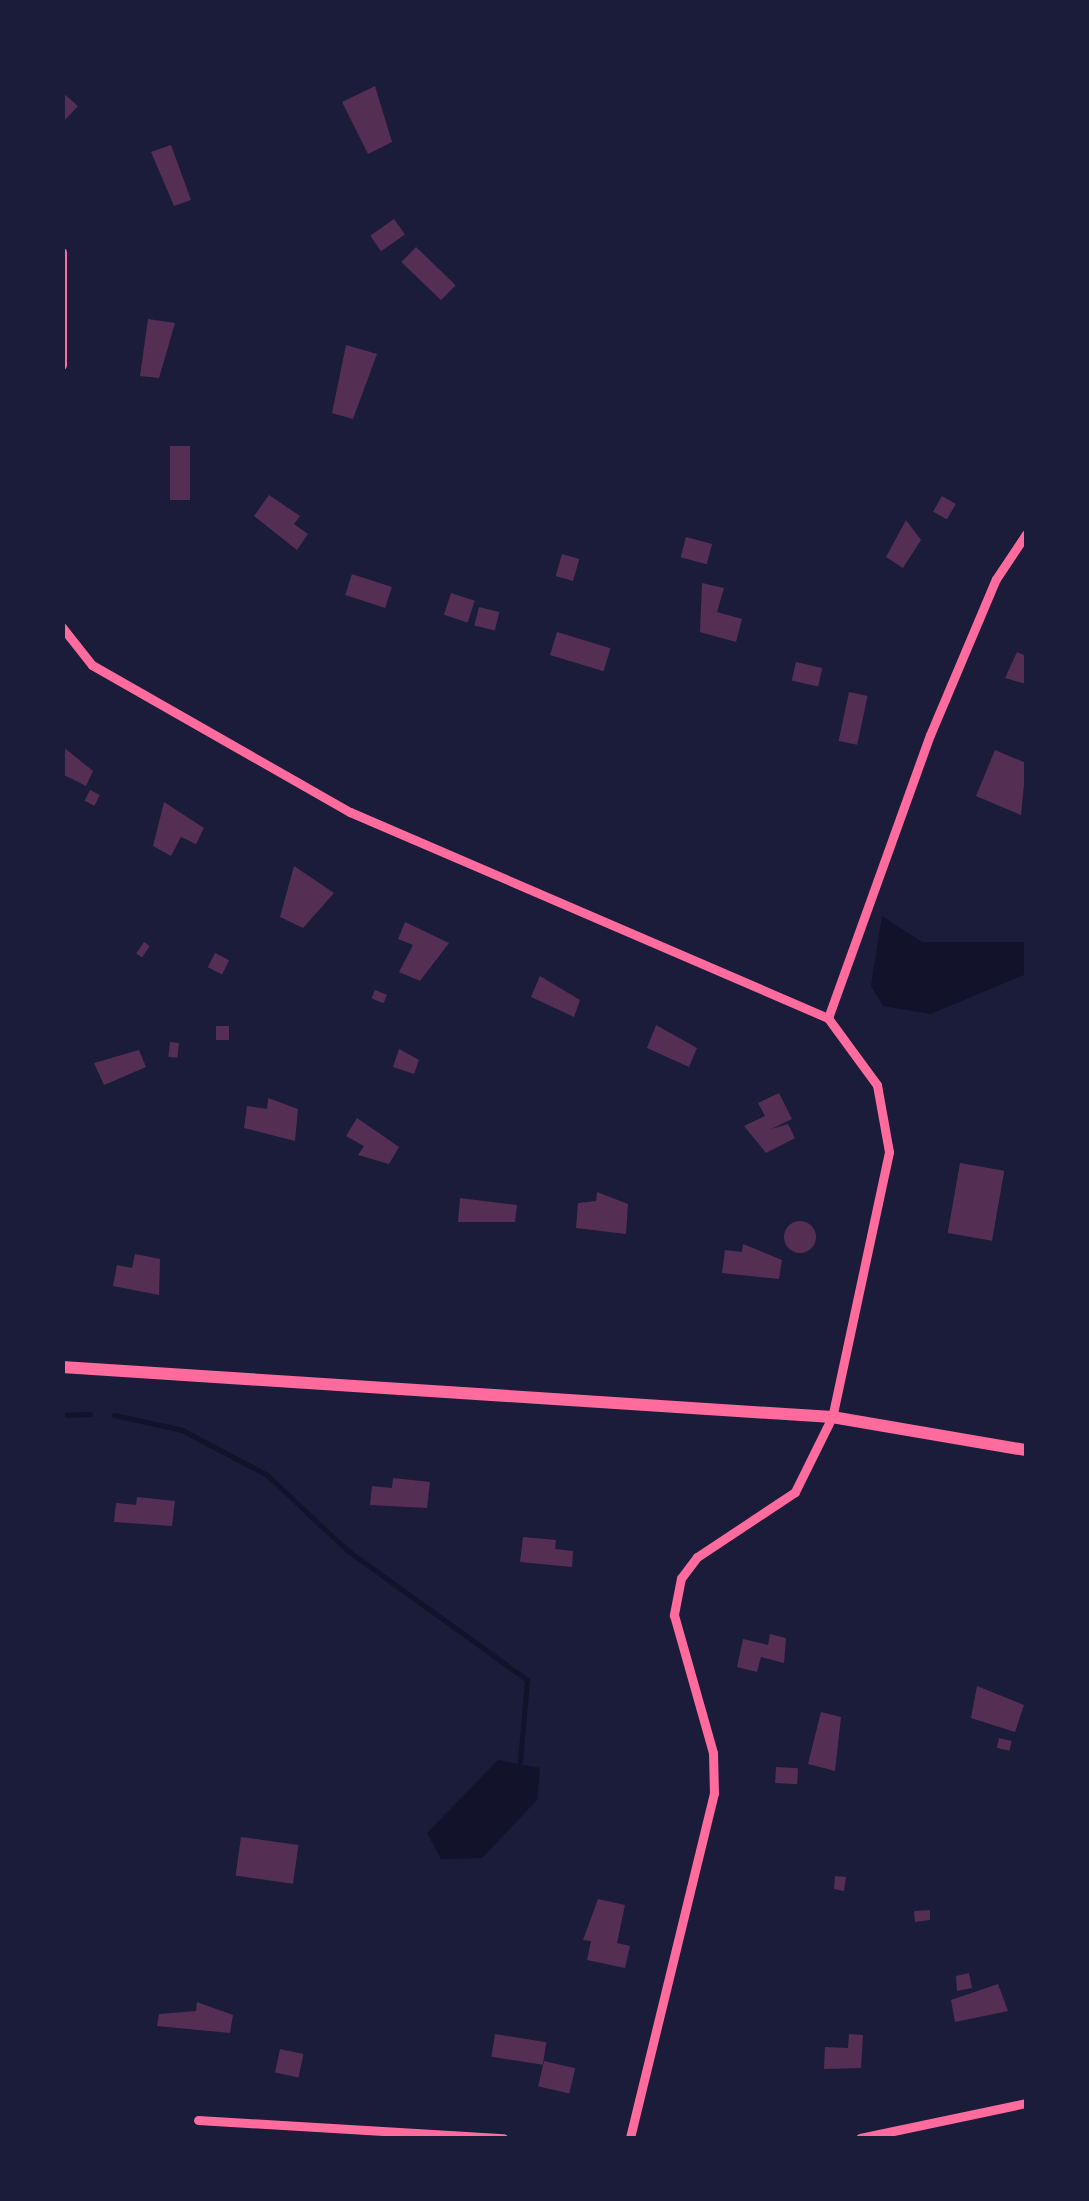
<!DOCTYPE html>
<html>
<head>
<meta charset="utf-8">
<style>
	body { margin:0 }
	#map { position:relative; width:1089px; height:2201px; overflow:hidden; background:#1b1b3a; font-family:Spectral,serif }
	div>[style] { position:absolute }
	[style*='--x'] { left:calc(var(--x)*1px); top:calc(var(--y)*1px); width:calc(var(--w)*1px); rotate:calc(var(--a)*1deg) }
	.water>* { inset:0; background:#12122b }
	.stream>* { height:5px; margin:-2.5px; padding:0 2.5px; transform-origin:2.5px; border-radius:2.5px; background:#12122b }
	.building>* { inset:0; background:#542f53; transform-origin:0 0 }
	.round { border-radius:50% }
	.minor>* { height:9px; margin:-4.5px; padding:0 4.5px; transform-origin:4.5px; border-radius:4.5px; background:#ff6b9d }
	.secondary>* { height:12px; margin:-6px; padding:0 6px; transform-origin:6px; border-radius:6px; background:#ff6b9d }
	span { translate:-50% -50%; white-space:nowrap; text-align:center; line-height:1.15; -webkit-text-stroke:9px #1b1b3a; paint-order:stroke }
	.frame { position:absolute; inset:0; border:65px solid #1b1b3a; pointer-events:none }
</style>
</head>
<body>
<div id="map">
	<div class="water">
		<div style="clip-path:polygon(882px 916px,922px 942px,1026px 942px,1026px 974px,931px 1014px,883px 1006px,871px 986px)"></div>
		<div style="clip-path:polygon(498px 1760px,540px 1768px,537px 1800px,482px 1858px,441px 1859px,427px 1833px)"></div>
	</div>
	<div class="stream">
		<div style="--x:62;--y:1415;--w:28;--a:-2"></div>
		<div style="--x:114;--y:1415;--w:70;--a:12.4"></div>
		<div style="--x:182;--y:1430;--w:96;--a:27.9"></div>
		<div style="--x:267;--y:1475;--w:110;--a:43.2"></div>
		<div style="--x:347;--y:1550;--w:222;--a:35.8"></div>
		<div style="--x:527;--y:1680;--w:82;--a:94.9"></div>
	</div>
	<div class="building">
		<div style="clip-path:polygon(375px 86px,392px 142px,368px 154px,342px 102px)"></div>
		<div style="clip-path:polygon(62px 92px,78px 106px,62px 123px)"></div>
		<div style="clip-path:polygon(171px 145px,191px 200px,174px 206px,151px 152px)"></div>
		<div style="left:394px;top:219px;width:19px;height:29px;rotate:55deg"></div>
		<div style="left:416px;top:247px;width:55px;height:21px;rotate:44deg"></div>
		<div style="clip-path:polygon(148px 319px,175px 323px,159px 378px,140px 376px)"></div>
		<div style="clip-path:polygon(346px 345px,377px 354px,353px 419px,332px 413px)"></div>
		<div style="left:170px;top:446px;width:20px;height:54px"></div>
		<div style="clip-path:polygon(269px 495px,300px 516px,294px 524px,308px 534px,297px 550px,254px 516px)"></div>
		<div style="left:942px;top:496px;width:16px;height:18px;rotate:30deg"></div>
		<div style="clip-path:polygon(906px 520px,921px 540px,903px 568px,886px 557px)"></div>
		<div style="left:686px;top:537px;width:27px;height:21px;rotate:15deg"></div>
		<div style="left:562px;top:554px;width:18px;height:23px;rotate:16deg"></div>
		<div style="left:352px;top:574px;width:42px;height:22px;rotate:18deg"></div>
		<div style="clip-path:polygon(702px 583px,724px 588px,717px 612px,742px 619px,736px 642px,700px 632px)"></div>
		<div style="left:451px;top:593px;width:25px;height:23px;rotate:18deg"></div>
		<div style="left:479px;top:607px;width:21px;height:19px;rotate:14deg"></div>
		<div style="left:557px;top:632px;width:56px;height:24px;rotate:17deg"></div>
		<div style="clip-path:polygon(1017px 652px,1026px 656px,1026px 684px,1005px 678px)"></div>
		<div style="left:796px;top:662px;width:27px;height:19px;rotate:13deg"></div>
		<div style="left:849px;top:692px;width:19px;height:50px;rotate:12deg"></div>
		<div style="clip-path:polygon(62px 746px,93px 771px,86px 786px,62px 774px)"></div>
		<div style="clip-path:polygon(995px 750px,1026px 763px,1021px 815px,976px 796px)"></div>
		<div style="left:90px;top:790px;width:11px;height:12px;rotate:27deg"></div>
		<div style="clip-path:polygon(164px 802px,204px 828px,196px 844px,181px 837px,171px 856px,153px 846px)"></div>
		<div style="clip-path:polygon(294px 866px,334px 893px,303px 928px,280px 917px)"></div>
		<div style="clip-path:polygon(405px 922px,449px 943px,420px 981px,399px 972px,413px 945px,398px 939px)"></div>
		<div style="left:144px;top:942px;width:7px;height:14px;rotate:34deg"></div>
		<div style="left:215px;top:953px;width:16px;height:16px;rotate:27deg"></div>
		<div style="clip-path:polygon(540px 976px,580px 1000px,574px 1017px,531px 997px)"></div>
		<div style="left:375px;top:990px;width:13px;height:9px;rotate:23deg"></div>
		<div style="clip-path:polygon(656px 1025px,697px 1048px,689px 1067px,647px 1048px)"></div>
		<div style="left:216px;top:1026px;width:13px;height:14px"></div>
		<div style="left:170px;top:1042px;width:9px;height:15px;rotate:6deg"></div>
		<div style="clip-path:polygon(399px 1049px,419px 1060px,414px 1074px,393px 1067px)"></div>
		<div style="clip-path:polygon(139px 1050px,146px 1067px,104px 1085px,94px 1063px)"></div>
		<div style="clip-path:polygon(779px 1093px,792px 1119px,771px 1129px,788px 1124px,795px 1138px,766px 1153px,744px 1126px,765px 1116px,758px 1103px)"></div>
		<div style="clip-path:polygon(268px 1098px,298px 1109px,295px 1141px,244px 1128px,247px 1106px,267px 1109px)"></div>
		<div style="clip-path:polygon(357px 1118px,399px 1147px,389px 1164px,358px 1155px,364px 1146px,346px 1136px)"></div>
		<div style="left:960px;top:1163px;width:45px;height:71px;rotate:10deg"></div>
		<div style="clip-path:polygon(597px 1192px,628px 1204px,626px 1234px,576px 1228px,578px 1203px,596px 1201px)"></div>
		<div style="clip-path:polygon(460px 1198px,517px 1205px,515px 1222px,458px 1222px)"></div>
		<div class="round" style="left:784px;top:1221px;width:32px;height:32px"></div>
		<div style="clip-path:polygon(743px 1244px,782px 1260px,779px 1279px,722px 1273px,725px 1250px,742px 1252px)"></div>
		<div style="clip-path:polygon(135px 1254px,160px 1259px,159px 1295px,113px 1286px,117px 1265px,132px 1268px)"></div>
		<div style="clip-path:polygon(393px 1478px,430px 1482px,427px 1508px,370px 1505px,372px 1486px,392px 1488px)"></div>
		<div style="clip-path:polygon(137px 1497px,175px 1501px,172px 1526px,114px 1522px,116px 1503px,136px 1505px)"></div>
		<div style="clip-path:polygon(523px 1537px,556px 1540px,555px 1549px,573px 1551px,572px 1567px,520px 1562px)"></div>
		<div style="clip-path:polygon(770px 1634px,786px 1638px,784px 1663px,761px 1657px,757px 1672px,737px 1667px,743px 1639px,768px 1645px)"></div>
		<div style="clip-path:polygon(977px 1686px,1024px 1705px,1015px 1732px,971px 1718px)"></div>
		<div style="clip-path:polygon(821px 1712px,841px 1717px,835px 1771px,808px 1764px)"></div>
		<div style="left:999px;top:1738px;width:13px;height:10px;rotate:13deg"></div>
		<div style="left:776px;top:1767px;width:22px;height:16px;rotate:3deg"></div>
		<div style="left:241px;top:1837px;width:58px;height:39px;rotate:8deg"></div>
		<div style="clip-path:polygon(835px 1876px,846px 1877px,844px 1891px,834px 1889px)"></div>
		<div style="clip-path:polygon(598px 1899px,625px 1905px,617px 1943px,630px 1946px,625px 1968px,587px 1960px,591px 1941px,583px 1940px)"></div>
		<div style="clip-path:polygon(930px 1910px,930px 1920px,915px 1922px,914px 1911px)"></div>
		<div style="clip-path:polygon(969px 1973px,972px 1988px,957px 1991px,956px 1976px)"></div>
		<div style="clip-path:polygon(998px 1984px,1008px 2011px,955px 2022px,951px 2000px)"></div>
		<div style="clip-path:polygon(197px 2002px,233px 2015px,230px 2033px,157px 2026px,159px 2014px,196px 2011px)"></div>
		<div style="left:495px;top:2034px;width:52px;height:23px;rotate:9deg"></div>
		<div style="clip-path:polygon(849px 2034px,863px 2035px,861px 2068px,824px 2069px,825px 2047px,848px 2048px)"></div>
		<div style="left:280px;top:2049px;width:24px;height:24px;rotate:12deg"></div>
		<div style="left:544px;top:2061px;width:32px;height:26px;rotate:13deg"></div>
	</div>
	<div class="minor">
		<div style="--x:62;--y:252;--w:113;--a:90"></div>
		<div style="--x:62;--y:627;--w:48;--a:51.7"></div>
		<div style="--x:92;--y:665;--w:297;--a:29.7"></div>
		<div style="--x:350;--y:812;--w:520;--a:23.31"></div>
		<div style="--x:828;--y:1018;--w:83;--a:53.8"></div>
		<div style="--x:877;--y:1085;--w:68;--a:79.8"></div>
		<div style="--x:889;--y:1152;--w:271;--a:102.1"></div>
		<div style="--x:832;--y:1417;--w:84;--a:116.3"></div>
		<div style="--x:795;--y:1492;--w:118;--a:146.4"></div>
		<div style="--x:697;--y:1557;--w:26;--a:127"></div>
		<div style="--x:681;--y:1578;--w:38;--a:101"></div>
		<div style="--x:674;--y:1615;--w:143;--a:74.2"></div>
		<div style="--x:713;--y:1753;--w:40;--a:88.6"></div>
		<div style="--x:714;--y:1793;--w:355;--a:103.7"></div>
		<div style="--x:828;--y:1018;--w:301;--a:-70.2"></div>
		<div style="--x:930;--y:735;--w:169;--a:-67.1"></div>
		<div style="--x:996;--y:579;--w:54;--a:-56.3"></div>
		<div style="--x:198;--y:2120;--w:306;--a:3.4"></div>
		<div style="--x:860;--y:2138;--w:170;--a:-11.9"></div>
	</div>
	<div class="secondary">
		<div style="--x:62;--y:1367;--w:772;--a:3.72"></div>
		<div style="--x:832;--y:1417;--w:197;--a:9.7"></div>
	</div>
	<div class="frame"></div>
</div>
</body>
</html>
